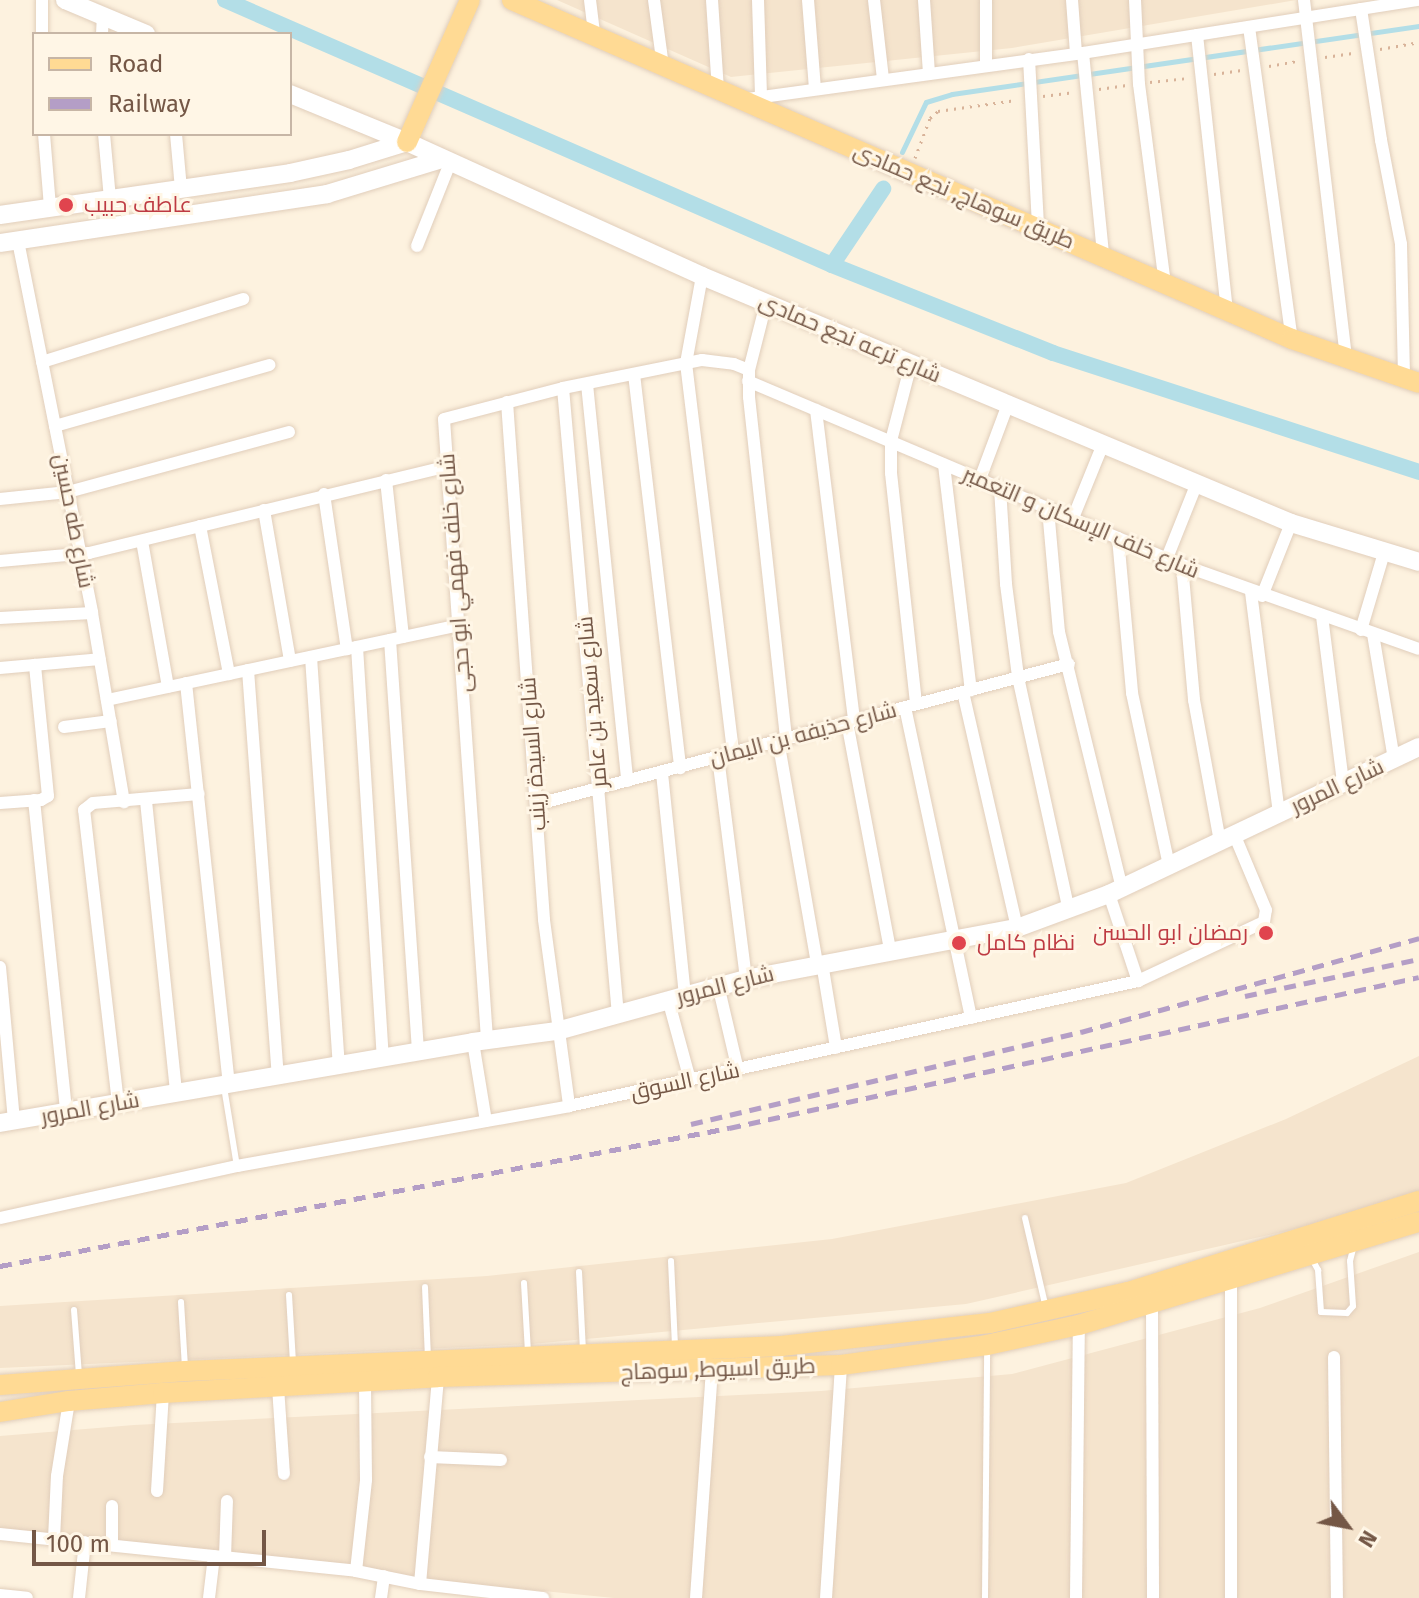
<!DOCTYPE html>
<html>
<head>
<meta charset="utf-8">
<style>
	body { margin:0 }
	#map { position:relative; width:1419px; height:1598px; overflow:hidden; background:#fdf2df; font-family:"Fira Sans",Cairo,sans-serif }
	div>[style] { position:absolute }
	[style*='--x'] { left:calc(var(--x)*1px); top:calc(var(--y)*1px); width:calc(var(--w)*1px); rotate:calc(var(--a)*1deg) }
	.residential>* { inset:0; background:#f5e4cd }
	.stream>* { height:5px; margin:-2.5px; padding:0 2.5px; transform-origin:2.5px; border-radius:2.5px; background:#b3dee7 }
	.canal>* { height:16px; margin:-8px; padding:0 8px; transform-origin:8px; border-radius:8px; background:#b3dee7 }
	.path>* { height:3px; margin-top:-1.5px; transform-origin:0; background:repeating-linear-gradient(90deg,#d8b399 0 2px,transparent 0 8px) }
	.roads { filter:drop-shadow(0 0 2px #e1cebb) drop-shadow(0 0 2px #e1cebb) }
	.lane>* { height:6px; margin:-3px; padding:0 3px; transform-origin:3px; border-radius:3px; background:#fff }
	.street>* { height:12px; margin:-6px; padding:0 6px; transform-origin:6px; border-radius:6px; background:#fff }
	.secondary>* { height:18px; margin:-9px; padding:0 9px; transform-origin:9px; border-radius:9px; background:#fff }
	.primary>* { height:20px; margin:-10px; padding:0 10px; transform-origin:10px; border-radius:10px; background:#ffda94 }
	.rail>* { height:5px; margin-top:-2.5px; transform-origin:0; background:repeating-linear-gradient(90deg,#b49ec6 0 12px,transparent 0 20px) }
	.dots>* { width:22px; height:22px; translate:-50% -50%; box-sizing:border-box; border:4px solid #fff6e6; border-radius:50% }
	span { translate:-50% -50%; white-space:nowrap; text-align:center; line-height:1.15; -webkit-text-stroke:6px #fff6e6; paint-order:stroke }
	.street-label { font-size:22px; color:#745746 }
	.health-label { font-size:22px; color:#be3a42 }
	.left { translate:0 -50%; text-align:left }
	.right { translate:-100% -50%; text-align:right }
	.legend { position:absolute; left:32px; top:32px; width:260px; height:104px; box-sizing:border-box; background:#fff6e6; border:2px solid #c7b6a6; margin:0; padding:10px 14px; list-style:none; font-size:24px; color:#745746 }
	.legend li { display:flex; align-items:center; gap:16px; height:40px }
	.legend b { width:40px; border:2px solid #c7b6a6 }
	.north { position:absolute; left:1307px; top:1486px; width:80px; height:80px; -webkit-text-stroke:6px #fff6e6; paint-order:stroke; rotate:122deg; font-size:22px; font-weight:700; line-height:32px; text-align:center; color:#745746 }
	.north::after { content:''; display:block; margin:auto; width:28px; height:36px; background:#745746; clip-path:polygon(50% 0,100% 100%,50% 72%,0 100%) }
	.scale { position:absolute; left:32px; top:1530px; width:234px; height:36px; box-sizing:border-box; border:4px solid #745746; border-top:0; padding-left:10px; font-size:24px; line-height:28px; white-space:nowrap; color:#745746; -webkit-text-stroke:6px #fff6e6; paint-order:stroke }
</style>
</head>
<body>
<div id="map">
	<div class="residential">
		<div style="clip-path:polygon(557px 0,1296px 0,1012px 48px,731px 77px)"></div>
		<div style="clip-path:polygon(1419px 1056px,1419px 1194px,1343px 1218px,966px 1304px,532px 1344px,0 1368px,0 1306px,487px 1276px,832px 1239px,1126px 1183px,1286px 1119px)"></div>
		<div style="clip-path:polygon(1419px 1252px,1419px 1598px,614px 1598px,400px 1577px,209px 1549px,0 1531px,0 1436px,134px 1425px,821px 1391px,1012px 1374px,1260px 1308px)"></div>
	</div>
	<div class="stream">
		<div style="--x:902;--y:152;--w:55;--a:-64.4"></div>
		<div style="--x:926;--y:102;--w:27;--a:-17"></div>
		<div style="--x:952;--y:94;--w:472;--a:-8.3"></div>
	</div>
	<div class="canal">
		<div style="--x:225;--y:0;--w:662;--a:23.58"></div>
		<div style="--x:832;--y:265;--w:238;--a:21.7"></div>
		<div style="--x:1053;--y:353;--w:385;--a:18"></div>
		<div style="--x:832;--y:265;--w:92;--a:-56.1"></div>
	</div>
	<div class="path">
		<div style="--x:1380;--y:49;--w:40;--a:-10"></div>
		<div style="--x:1325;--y:57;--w:28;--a:-8"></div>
		<div style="--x:1269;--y:66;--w:28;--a:-10"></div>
		<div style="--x:1214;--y:74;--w:28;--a:-8"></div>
		<div style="--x:1150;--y:82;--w:37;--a:-6"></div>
		<div style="--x:1099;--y:89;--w:28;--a:-8"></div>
		<div style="--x:1043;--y:96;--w:32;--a:-7"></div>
		<div style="--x:915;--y:158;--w:43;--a:-69.4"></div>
		<div style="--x:930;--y:118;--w:11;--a:-41"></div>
		<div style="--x:938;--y:111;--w:79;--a:-8"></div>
	</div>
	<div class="roads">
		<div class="lane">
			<div style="--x:224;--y:1087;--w:80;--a:80.7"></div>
			<div style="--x:1025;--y:1218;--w:92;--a:76.9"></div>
			<div style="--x:1312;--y:1259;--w:13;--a:61"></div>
			<div style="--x:1318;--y:1270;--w:42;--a:85.9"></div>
			<div style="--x:1321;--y:1312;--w:26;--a:2"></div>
			<div style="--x:1347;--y:1313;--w:9;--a:-49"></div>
			<div style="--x:1353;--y:1306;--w:45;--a:-93.8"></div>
			<div style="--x:1350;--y:1261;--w:12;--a:-76"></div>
			<div style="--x:671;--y:1261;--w:86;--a:87.3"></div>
			<div style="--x:579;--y:1272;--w:78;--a:87.1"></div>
			<div style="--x:524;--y:1283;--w:69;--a:86.7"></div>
			<div style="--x:425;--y:1287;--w:72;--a:87.6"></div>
			<div style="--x:289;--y:1295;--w:67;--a:86.6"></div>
			<div style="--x:181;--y:1302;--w:65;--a:86.5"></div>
			<div style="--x:74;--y:1310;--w:65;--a:85.6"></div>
			<div style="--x:985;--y:1598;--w:250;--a:-89.5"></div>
		</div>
		<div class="street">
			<div style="--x:590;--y:0;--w:38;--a:83"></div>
			<div style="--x:654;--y:0;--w:68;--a:82.3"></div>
			<div style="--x:712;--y:0;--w:90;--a:86.2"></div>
			<div style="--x:758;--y:0;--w:97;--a:88.2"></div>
			<div style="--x:808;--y:0;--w:88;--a:85.5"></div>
			<div style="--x:874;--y:0;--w:80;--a:83.5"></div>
			<div style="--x:924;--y:0;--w:73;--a:86.1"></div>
			<div style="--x:986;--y:0;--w:64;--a:90"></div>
			<div style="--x:1072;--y:0;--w:53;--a:85.7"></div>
			<div style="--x:1135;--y:0;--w:84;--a:87.3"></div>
			<div style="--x:1139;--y:84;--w:201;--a:82.6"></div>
			<div style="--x:1304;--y:0;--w:362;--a:83.3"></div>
			<div style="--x:1361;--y:9;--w:133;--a:81.3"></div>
			<div style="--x:1381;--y:140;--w:106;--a:79.1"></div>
			<div style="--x:1401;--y:244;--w:135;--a:88.7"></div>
			<div style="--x:1249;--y:27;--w:315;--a:82.2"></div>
			<div style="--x:42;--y:34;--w:34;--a:-90"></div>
			<div style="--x:102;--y:34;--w:18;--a:-87"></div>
			<div style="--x:1197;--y:35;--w:277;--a:83.8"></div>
			<div style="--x:1083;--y:53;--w:203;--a:84.3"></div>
			<div style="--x:1029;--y:59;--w:167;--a:86.9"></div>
			<div style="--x:748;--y:99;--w:338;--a:-7.8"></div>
			<div style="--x:1083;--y:53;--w:340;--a:-9"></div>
			<div style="--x:44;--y:134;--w:73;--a:85.3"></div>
			<div style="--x:104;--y:134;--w:65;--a:84.7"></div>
			<div style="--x:176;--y:134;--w:55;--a:84.8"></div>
			<div style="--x:18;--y:241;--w:379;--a:78.7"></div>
			<div style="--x:92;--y:613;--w:192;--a:80.4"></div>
			<div style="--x:417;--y:246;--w:89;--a:-68.3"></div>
			<div style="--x:702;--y:276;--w:88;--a:100.4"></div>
			<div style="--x:686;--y:363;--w:393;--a:83.1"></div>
			<div style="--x:766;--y:303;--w:69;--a:104.2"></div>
			<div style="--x:749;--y:370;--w:27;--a:90"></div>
			<div style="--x:749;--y:397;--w:343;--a:83.8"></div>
			<div style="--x:42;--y:362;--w:211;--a:-17.4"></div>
			<div style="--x:911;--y:364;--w:80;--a:104.6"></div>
			<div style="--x:891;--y:441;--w:32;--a:90"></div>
			<div style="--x:891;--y:473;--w:232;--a:83.8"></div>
			<div style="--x:634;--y:374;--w:397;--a:83.3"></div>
			<div style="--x:748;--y:381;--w:471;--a:23"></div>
			<div style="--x:1182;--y:565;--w:251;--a:19.5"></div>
			<div style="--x:587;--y:384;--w:399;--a:84.2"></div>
			<div style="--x:563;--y:388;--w:629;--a:84.99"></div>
			<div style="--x:507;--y:402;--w:519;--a:85.91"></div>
			<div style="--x:544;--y:920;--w:188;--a:82.3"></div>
			<div style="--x:816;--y:410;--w:312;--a:83"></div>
			<div style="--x:55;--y:426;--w:223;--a:-15.9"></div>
			<div style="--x:944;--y:465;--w:227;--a:83.2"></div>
			<div style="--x:980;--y:479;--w:80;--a:-69.5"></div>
			<div style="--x:386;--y:480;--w:158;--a:83.8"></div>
			<div style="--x:1000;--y:488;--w:96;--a:86.4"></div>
			<div style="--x:1006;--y:584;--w:94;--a:82.6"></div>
			<div style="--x:1018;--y:677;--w:239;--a:77.7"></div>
			<div style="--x:324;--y:494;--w:157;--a:81.6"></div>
			<div style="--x:0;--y:499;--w:68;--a:-5.9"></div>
			<div style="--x:68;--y:492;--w:229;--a:-15.2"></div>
			<div style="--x:1048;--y:509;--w:123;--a:84.9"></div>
			<div style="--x:1059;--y:632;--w:264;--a:76.2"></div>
			<div style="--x:264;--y:510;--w:153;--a:80.2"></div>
			<div style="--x:1073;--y:518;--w:80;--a:-67.9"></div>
			<div style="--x:200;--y:526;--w:151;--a:78.9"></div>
			<div style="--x:1118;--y:538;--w:156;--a:84.8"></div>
			<div style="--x:1132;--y:693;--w:177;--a:77.9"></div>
			<div style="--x:142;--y:541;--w:148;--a:79.9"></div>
			<div style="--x:1167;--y:558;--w:81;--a:-68.2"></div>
			<div style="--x:0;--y:561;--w:89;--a:-5.1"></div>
			<div style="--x:89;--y:553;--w:369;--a:-13.6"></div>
			<div style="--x:1182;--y:565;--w:136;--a:84.9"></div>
			<div style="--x:1194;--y:700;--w:143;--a:79.6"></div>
			<div style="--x:1251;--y:592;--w:223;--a:82.8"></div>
			<div style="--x:1262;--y:596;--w:79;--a:-68.3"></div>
			<div style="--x:1322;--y:616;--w:168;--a:82.8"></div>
			<div style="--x:0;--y:618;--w:92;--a:-3.1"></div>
			<div style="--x:1361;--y:630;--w:80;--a:-73.4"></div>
			<div style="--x:1373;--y:634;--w:127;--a:80.5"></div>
			<div style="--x:390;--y:640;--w:412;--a:86.1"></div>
			<div style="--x:357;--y:647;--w:411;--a:86.4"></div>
			<div style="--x:311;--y:657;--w:409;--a:86.1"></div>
			<div style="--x:0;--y:668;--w:100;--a:-5.1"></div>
			<div style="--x:248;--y:670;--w:406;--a:85.8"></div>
			<div style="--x:186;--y:683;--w:402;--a:83.9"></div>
			<div style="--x:963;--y:692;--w:242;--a:77.1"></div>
			<div style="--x:107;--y:700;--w:360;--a:-12"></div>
			<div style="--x:905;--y:707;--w:318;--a:78"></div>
			<div style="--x:847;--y:722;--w:231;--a:79.3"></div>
			<div style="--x:64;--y:727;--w:47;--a:-7.3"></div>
			<div style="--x:778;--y:740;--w:227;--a:80.1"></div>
			<div style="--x:718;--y:757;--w:224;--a:82.8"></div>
			<div style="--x:662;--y:773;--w:222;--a:84.1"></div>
			<div style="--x:34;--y:800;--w:314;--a:84.1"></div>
			<div style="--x:146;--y:801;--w:293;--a:84.1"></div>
			<div style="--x:0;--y:803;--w:41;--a:-4.2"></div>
			<div style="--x:41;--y:800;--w:8;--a:-30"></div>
			<div style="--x:48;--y:796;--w:132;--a:-95.7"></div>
			<div style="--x:538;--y:804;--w:549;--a:-14.77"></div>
			<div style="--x:1109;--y:894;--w:92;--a:71.6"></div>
			<div style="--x:822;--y:963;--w:86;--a:80.6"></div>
			<div style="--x:0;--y:967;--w:155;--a:84.8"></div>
			<div style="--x:718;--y:985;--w:87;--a:76.8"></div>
			<div style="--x:668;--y:999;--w:84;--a:74.8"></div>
			<div style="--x:487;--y:1039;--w:621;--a:-93.97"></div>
			<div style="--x:444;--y:419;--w:123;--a:-14.6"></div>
			<div style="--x:563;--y:388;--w:142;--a:-11.4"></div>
			<div style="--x:702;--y:360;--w:32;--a:7"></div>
			<div style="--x:734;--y:364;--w:16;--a:22"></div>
			<div style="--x:473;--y:1042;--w:80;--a:80.7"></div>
			<div style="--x:118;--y:1103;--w:295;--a:-96.6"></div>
			<div style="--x:84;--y:810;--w:11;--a:-38"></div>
			<div style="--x:93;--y:803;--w:106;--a:-4.9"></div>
			<div style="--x:0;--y:1218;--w:243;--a:-12.4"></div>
			<div style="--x:237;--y:1166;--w:337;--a:-10.2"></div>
			<div style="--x:569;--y:1106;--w:583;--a:-12.39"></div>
			<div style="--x:1138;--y:981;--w:139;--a:-25.1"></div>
			<div style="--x:1264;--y:922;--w:12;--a:-81"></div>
			<div style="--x:1266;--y:910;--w:82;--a:-112.8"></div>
			<div style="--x:1231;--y:1281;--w:317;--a:90"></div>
			<div style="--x:1152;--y:1304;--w:294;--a:89.8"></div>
			<div style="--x:1334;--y:1357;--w:241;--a:89.3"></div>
			<div style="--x:278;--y:1387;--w:87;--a:86.1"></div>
			<div style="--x:430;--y:1457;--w:71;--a:2.4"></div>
			<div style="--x:157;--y:1491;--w:98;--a:-86.5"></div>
			<div style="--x:112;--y:1506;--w:39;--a:90"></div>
			<div style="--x:0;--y:1534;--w:358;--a:5.9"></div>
			<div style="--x:356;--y:1571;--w:65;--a:11.5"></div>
			<div style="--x:420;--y:1584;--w:124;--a:6.5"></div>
			<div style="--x:54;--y:1539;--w:63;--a:-87.3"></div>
			<div style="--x:57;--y:1476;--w:76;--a:-80.9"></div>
			<div style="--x:225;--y:1557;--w:56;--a:-88"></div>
			<div style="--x:356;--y:1571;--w:92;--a:-83.7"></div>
			<div style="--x:366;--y:1480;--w:98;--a:-90.6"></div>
			<div style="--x:420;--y:1584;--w:208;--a:-85"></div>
			<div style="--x:0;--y:1595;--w:27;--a:6"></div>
			<div style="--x:79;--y:1598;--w:56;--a:-83.9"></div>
			<div style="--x:209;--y:1598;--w:42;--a:-83.2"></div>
			<div style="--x:381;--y:1598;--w:22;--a:-82"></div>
			<div style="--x:696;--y:1598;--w:228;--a:-86"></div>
			<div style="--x:826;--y:1598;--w:233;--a:-86.3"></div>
			<div style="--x:1076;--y:1598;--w:273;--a:-89.4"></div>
		</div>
		<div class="secondary">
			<div style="--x:65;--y:0;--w:88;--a:22.8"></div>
			<div style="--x:290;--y:94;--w:126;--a:22.3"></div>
			<div style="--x:407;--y:142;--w:324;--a:24.4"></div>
			<div style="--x:702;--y:276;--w:639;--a:22.75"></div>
			<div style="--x:1291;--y:523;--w:134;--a:16.9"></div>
			<div style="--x:0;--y:215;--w:293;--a:-8.2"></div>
			<div style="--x:290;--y:173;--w:60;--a:-12.4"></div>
			<div style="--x:349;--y:160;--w:61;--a:-17.2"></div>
			<div style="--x:0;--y:243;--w:331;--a:-8.5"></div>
			<div style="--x:327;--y:194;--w:120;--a:-16.9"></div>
			<div style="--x:0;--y:1123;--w:480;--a:-9.7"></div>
			<div style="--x:473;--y:1042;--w:85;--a:-7.5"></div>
			<div style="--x:557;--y:1031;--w:196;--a:-15.4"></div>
			<div style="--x:746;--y:979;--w:276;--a:-10.7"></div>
			<div style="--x:1017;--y:928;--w:98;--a:-20.3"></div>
			<div style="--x:1109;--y:894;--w:343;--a:-25.4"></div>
		</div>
		<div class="primary">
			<div style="--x:512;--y:0;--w:850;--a:23.49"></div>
			<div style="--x:1292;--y:339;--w:134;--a:19.1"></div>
			<div style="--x:407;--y:142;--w:155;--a:-66.1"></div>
			<div style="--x:0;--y:1385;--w:186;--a:-4.3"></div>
			<div style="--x:185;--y:1371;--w:597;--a:-2.4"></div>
			<div style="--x:781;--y:1346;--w:210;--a:-6.3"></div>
			<div style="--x:990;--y:1323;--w:141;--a:-12.7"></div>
			<div style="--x:1128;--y:1292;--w:305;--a:-17.4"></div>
			<div style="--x:0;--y:1412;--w:70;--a:-9.1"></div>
			<div style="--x:69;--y:1401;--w:94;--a:-4.9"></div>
			<div style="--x:163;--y:1393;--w:275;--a:-3.3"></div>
			<div style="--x:438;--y:1377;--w:403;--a:-1.7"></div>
			<div style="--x:841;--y:1365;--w:147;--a:-7.8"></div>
			<div style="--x:987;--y:1345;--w:94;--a:-12.3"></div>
			<div style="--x:1079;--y:1325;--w:355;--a:-16.9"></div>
		</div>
	</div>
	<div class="rail">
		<div style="--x:1245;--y:996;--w:178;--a:-12"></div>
		<div style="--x:691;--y:1124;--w:401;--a:-13.3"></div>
		<div style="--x:1081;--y:1032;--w:351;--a:-15.5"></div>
		<div style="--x:0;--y:1266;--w:742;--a:-10.72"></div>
		<div style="--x:729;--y:1128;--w:706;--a:-12.34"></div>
	</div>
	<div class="dots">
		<div style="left:66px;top:205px;background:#e0444e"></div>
		<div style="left:1266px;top:933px;background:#e0444e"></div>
		<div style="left:959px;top:943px;background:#e0444e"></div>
	</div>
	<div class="street-label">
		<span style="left:964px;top:196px;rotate:23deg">طريق سوهاج, نجع حمادى</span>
		<span style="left:850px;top:338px;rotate:23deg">شارع ترعه نجع حمادى</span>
		<span style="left:74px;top:521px;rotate:79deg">شارع طه حسين</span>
		<span style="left:1081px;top:522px;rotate:23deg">شارع خلف الإسكان و التعمير</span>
		<span style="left:455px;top:573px;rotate:-94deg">شارع خلف فهمي ابو حجى</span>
		<span style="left:592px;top:702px;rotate:-95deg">شارع سعيد بن عامر</span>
		<span style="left:803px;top:734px;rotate:-15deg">شارع حذيفه بن اليمان</span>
		<span style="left:533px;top:754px;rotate:-94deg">شارع السيدة زينب</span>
		<span style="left:1337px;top:786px;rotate:-25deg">شارع المرور</span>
		<span style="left:725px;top:985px;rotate:-14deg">شارع المرور</span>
		<span style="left:685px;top:1081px;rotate:-12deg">شارع السوق</span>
		<span style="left:90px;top:1108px;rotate:-10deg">شارع المرور</span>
		<span style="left:718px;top:1369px;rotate:-2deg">طريق اسيوط, سوهاج</span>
	</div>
	<div class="health-label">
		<span class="left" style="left:84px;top:205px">عاطف حبيب</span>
		<span class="right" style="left:1248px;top:933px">رمضان ابو الحسن</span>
		<span class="left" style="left:977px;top:943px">نظام كامل</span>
	</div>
	<ul class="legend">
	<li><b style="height:10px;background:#ffda94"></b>Road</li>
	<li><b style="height:10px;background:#b49ec6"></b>Railway</li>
	</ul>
	<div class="north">N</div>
	<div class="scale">100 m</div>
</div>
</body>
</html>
